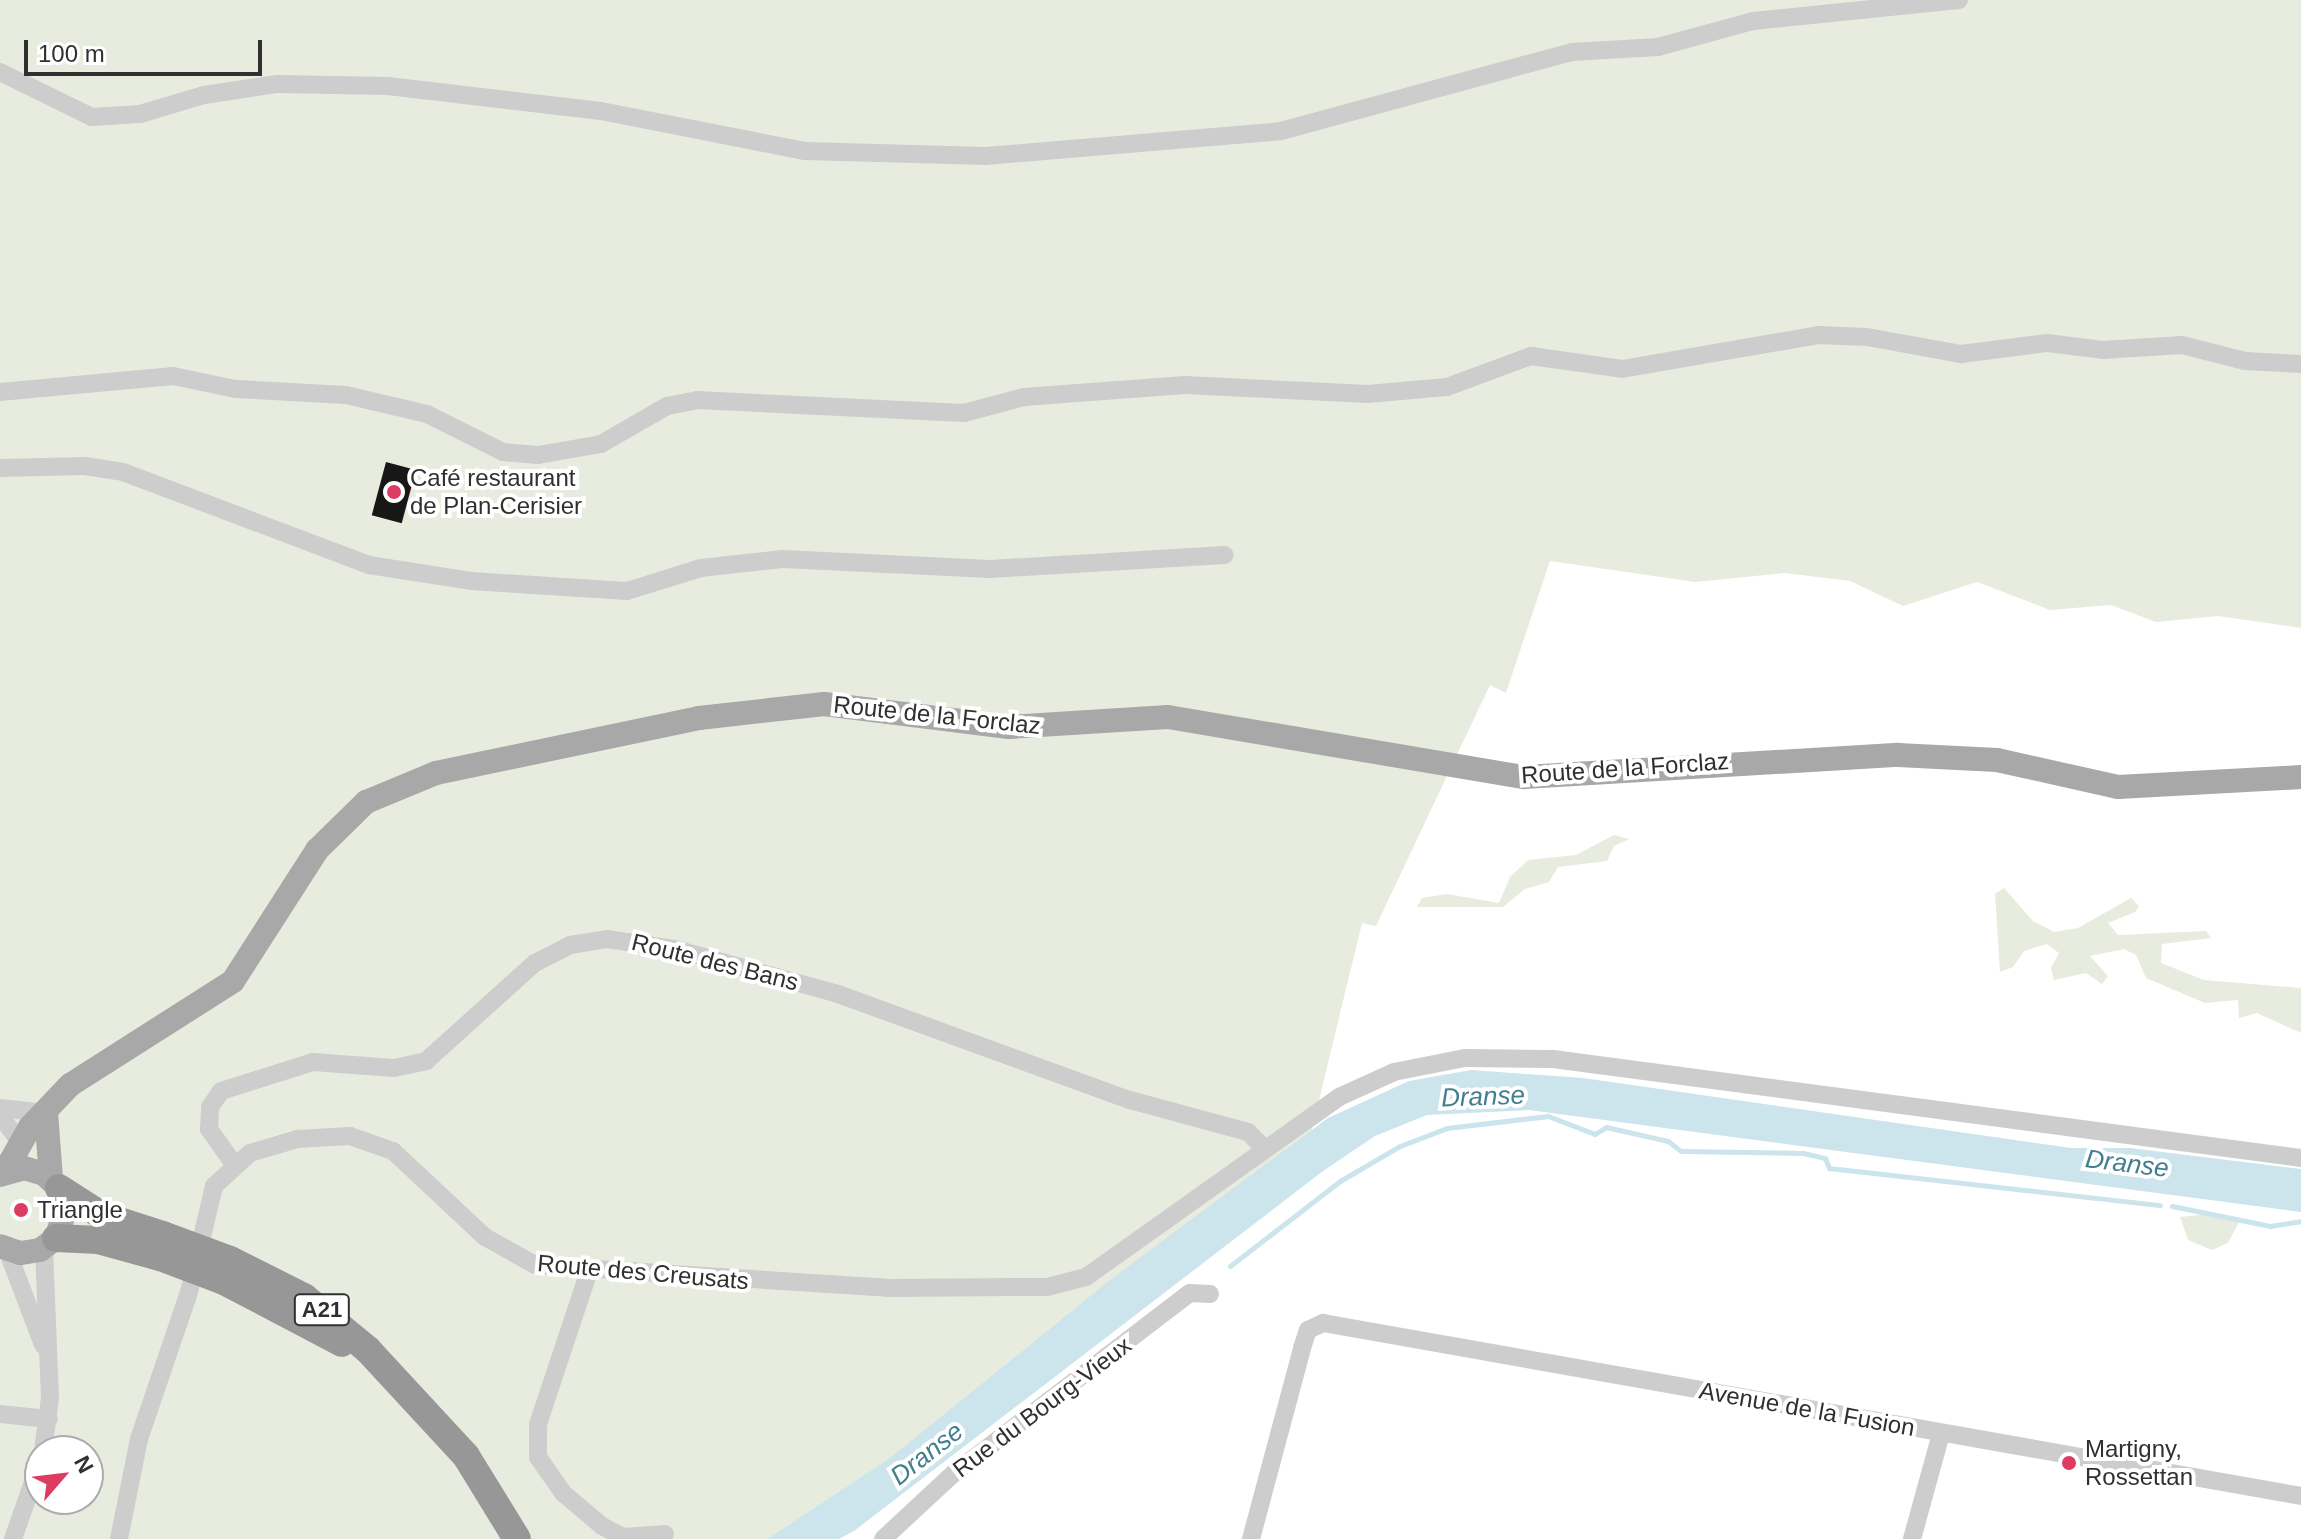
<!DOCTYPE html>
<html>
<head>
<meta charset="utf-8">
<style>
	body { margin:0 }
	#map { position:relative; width:2301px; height:1539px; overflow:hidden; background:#fff; font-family:Helvetica,sans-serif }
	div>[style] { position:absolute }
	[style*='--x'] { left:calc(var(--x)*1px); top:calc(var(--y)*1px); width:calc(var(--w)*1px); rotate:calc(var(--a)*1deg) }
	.green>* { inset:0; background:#e8ecde }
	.water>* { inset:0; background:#cce4eb }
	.stream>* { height:5px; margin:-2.5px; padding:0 2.5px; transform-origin:2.5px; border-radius:2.5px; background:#cce4eb }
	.building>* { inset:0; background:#171717; transform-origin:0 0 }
	.minor>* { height:18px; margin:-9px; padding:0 9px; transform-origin:9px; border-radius:9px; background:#cdcdcd }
	.major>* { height:24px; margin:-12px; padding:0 12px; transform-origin:12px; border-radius:12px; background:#a8a8a8 }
	.highway>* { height:28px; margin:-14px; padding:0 14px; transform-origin:14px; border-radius:14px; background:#979797 }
	.highway-bridge>* { height:28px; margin:-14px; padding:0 14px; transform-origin:14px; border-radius:14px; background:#979797 }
	.dots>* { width:22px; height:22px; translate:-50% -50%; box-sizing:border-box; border:4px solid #fff; border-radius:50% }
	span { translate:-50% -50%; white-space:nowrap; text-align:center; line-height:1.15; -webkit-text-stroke:8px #fff; paint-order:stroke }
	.shield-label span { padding:2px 6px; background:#fff; border:2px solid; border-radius:6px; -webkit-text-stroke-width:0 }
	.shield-label { font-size:22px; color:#303030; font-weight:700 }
	.poi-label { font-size:24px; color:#303030 }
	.left { translate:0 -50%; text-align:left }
	.street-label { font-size:24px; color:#303030 }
	.water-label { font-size:26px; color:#417e8f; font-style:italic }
	.north { position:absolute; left:24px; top:1435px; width:80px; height:80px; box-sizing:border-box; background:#fff; border:2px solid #acacac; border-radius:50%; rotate:62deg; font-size:22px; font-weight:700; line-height:32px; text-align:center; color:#303030 }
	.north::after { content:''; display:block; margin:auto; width:28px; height:36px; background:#de3b63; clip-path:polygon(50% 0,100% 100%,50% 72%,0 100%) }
	.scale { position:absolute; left:24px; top:40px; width:238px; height:36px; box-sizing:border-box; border:4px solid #303030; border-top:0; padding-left:10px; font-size:24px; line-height:28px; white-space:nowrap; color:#303030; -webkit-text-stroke:6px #fff; paint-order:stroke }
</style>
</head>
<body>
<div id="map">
	<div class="green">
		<div style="clip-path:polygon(evenodd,0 0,2301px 0,2301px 628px,2218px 616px,2156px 622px,2111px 605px,2050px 610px,1977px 582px,1903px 606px,1850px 581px,1785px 573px,1695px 582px,1550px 561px,1506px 693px,1490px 685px,1376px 926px,1362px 923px,1304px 1162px,793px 1539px,0 1539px,0 0,40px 1451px,88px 1451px,88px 1499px,40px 1499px,40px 1451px)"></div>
		<div style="clip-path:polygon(1614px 835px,1629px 839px,1614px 846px,1607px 861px,1558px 867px,1549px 882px,1525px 889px,1503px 907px,1417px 907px,1422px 898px,1447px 894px,1499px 903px,1510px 877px,1528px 860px,1576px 855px)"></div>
		<div style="clip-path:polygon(2004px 888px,2033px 921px,2054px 932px,2078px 928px,2131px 898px,2139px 906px,2135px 912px,2108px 923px,2118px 935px,2206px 931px,2211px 938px,2162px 944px,2161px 963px,2204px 980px,2301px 988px,2301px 1033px,2257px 1013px,2239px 1018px,2238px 1000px,2205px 1003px,2146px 978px,2136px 955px,2124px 949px,2090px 956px,2108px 976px,2102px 984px,2086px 973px,2054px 980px,2051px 968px,2059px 953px,2047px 944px,2024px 951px,2013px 967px,2000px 972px,1995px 894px)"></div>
		<div style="clip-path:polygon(2208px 1214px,2241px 1218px,2228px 1243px,2212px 1250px,2188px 1240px,2180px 1217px)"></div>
	</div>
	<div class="water">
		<div style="clip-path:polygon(1471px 1070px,1583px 1078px,2071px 1148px,2130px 1148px,2301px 1169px,2301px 1212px,1529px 1110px,1427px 1115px,1375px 1136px,1323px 1171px,854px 1531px,839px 1539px,768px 1539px,890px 1458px,1114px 1277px,1328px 1118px,1409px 1081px)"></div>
	</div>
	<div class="stream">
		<div style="--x:2172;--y:1206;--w:100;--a:11.5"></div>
		<div style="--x:2270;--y:1226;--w:31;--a:-9"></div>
		<div style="--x:1230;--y:1266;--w:139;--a:-37.7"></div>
		<div style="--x:1340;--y:1181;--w:69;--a:-30.3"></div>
		<div style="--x:1400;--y:1146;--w:50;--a:-21"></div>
		<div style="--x:1447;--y:1128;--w:102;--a:-6.8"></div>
		<div style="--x:1548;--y:1116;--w:50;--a:21"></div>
		<div style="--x:1595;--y:1134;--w:13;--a:-32"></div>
		<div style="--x:1606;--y:1127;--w:64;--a:12.7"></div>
		<div style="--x:1668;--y:1141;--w:16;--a:38"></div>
		<div style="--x:1681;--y:1151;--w:122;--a:0.9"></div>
		<div style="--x:1803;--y:1153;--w:23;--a:13"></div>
		<div style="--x:1825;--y:1158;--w:11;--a:68"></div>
		<div style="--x:1829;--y:1168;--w:333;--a:6.4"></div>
	</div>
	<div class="building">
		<div style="left:386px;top:462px;width:31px;height:55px;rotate:15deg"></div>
	</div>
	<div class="minor">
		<div style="--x:0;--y:72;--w:102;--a:26.1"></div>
		<div style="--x:92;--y:117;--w:48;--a:-3.6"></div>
		<div style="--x:140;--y:114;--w:67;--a:-16.5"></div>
		<div style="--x:204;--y:95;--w:74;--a:-8.6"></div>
		<div style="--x:277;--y:84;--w:111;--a:1"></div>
		<div style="--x:388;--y:86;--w:214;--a:6.7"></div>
		<div style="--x:601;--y:111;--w:208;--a:11.1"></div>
		<div style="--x:805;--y:151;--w:181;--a:1.6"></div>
		<div style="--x:986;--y:156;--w:296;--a:-4.8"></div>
		<div style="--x:1281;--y:131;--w:302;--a:-15.2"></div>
		<div style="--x:1572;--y:52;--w:86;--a:-3.3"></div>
		<div style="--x:1658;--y:47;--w:98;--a:-15.3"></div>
		<div style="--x:1753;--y:21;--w:207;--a:-5.8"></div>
		<div style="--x:0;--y:392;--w:174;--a:-5.3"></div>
		<div style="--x:173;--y:376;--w:64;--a:11.7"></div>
		<div style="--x:236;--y:389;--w:110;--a:3.1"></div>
		<div style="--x:346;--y:395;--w:83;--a:13.2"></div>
		<div style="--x:427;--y:414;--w:85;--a:26.6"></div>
		<div style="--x:503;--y:452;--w:35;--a:5"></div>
		<div style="--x:538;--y:455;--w:64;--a:-9.9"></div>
		<div style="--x:601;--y:444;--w:76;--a:-29.9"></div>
		<div style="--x:667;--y:406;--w:31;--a:-11"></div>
		<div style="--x:697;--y:400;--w:267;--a:2.8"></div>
		<div style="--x:964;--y:413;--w:62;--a:-14.9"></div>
		<div style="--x:1024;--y:397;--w:161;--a:-4.3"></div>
		<div style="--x:1185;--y:385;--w:183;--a:2.8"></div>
		<div style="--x:1368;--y:394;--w:79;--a:-5.1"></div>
		<div style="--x:1447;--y:387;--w:90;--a:-20.3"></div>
		<div style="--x:1531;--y:356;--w:92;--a:8.1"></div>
		<div style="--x:1622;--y:369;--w:199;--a:-9.8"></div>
		<div style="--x:1818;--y:335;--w:49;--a:2.3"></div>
		<div style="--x:1867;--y:337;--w:96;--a:10.3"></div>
		<div style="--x:1961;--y:354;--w:87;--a:-7.3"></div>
		<div style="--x:2047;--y:343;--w:56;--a:7.1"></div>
		<div style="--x:2103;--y:350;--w:79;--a:-3.6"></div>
		<div style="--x:2182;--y:345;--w:65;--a:14.3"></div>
		<div style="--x:2245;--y:361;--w:56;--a:3.1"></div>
		<div style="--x:0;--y:468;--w:85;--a:-1.3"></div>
		<div style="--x:85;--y:466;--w:38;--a:9"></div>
		<div style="--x:123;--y:472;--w:263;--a:20.7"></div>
		<div style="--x:369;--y:565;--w:103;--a:8.9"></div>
		<div style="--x:471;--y:581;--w:156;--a:3.7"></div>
		<div style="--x:627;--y:591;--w:77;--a:-17.3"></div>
		<div style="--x:701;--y:568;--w:82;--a:-6.3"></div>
		<div style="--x:783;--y:559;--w:207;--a:2.8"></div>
		<div style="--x:990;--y:569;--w:235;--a:-3.4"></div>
		<div style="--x:0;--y:1108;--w:46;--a:6.2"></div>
		<div style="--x:0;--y:1116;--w:33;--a:52"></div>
		<div style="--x:233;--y:1163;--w:42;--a:-125.2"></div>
		<div style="--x:209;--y:1129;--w:22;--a:-87"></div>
		<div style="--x:210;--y:1107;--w:19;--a:-55"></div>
		<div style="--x:221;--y:1091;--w:96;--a:-17.5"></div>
		<div style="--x:313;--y:1062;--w:81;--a:4.2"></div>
		<div style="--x:394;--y:1068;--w:33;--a:-12"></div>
		<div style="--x:426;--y:1061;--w:147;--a:-42"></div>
		<div style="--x:535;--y:963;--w:39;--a:-27"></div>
		<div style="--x:570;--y:945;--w:37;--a:-9"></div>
		<div style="--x:607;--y:939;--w:69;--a:8.4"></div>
		<div style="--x:675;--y:949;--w:169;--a:15.4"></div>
		<div style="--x:838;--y:994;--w:311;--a:20"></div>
		<div style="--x:1130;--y:1100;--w:122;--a:15.2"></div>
		<div style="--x:1248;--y:1132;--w:23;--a:45"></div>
		<div style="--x:7;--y:1250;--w:102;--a:69.2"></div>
		<div style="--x:589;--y:1271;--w:161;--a:108.4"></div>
		<div style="--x:538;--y:1424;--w:33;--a:90"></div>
		<div style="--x:538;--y:1457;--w:44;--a:55.2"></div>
		<div style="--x:563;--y:1493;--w:51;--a:40.2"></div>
		<div style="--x:602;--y:1526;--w:24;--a:28"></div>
		<div style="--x:623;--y:1537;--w:42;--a:-4.1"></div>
		<div style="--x:0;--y:1414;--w:49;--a:5.8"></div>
		<div style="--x:43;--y:1451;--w:53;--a:-82.5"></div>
		<div style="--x:50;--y:1398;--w:151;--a:-92.3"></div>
		<div style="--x:13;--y:1539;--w:82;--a:-70.7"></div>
		<div style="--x:119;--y:1539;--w:102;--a:-78.7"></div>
		<div style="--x:139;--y:1439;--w:155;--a:-71.2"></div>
		<div style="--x:189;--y:1292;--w:109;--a:-76.7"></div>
		<div style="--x:214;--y:1186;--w:49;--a:-42.5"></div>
		<div style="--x:250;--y:1153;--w:49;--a:-16.6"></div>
		<div style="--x:297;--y:1139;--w:53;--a:-3.2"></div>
		<div style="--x:350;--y:1136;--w:46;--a:19.2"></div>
		<div style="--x:393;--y:1151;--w:126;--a:43.1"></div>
		<div style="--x:485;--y:1237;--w:57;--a:29.2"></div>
		<div style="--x:535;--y:1265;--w:353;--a:3.7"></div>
		<div style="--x:887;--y:1288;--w:160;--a:-0.4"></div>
		<div style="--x:1047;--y:1287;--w:40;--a:-14.4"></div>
		<div style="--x:1086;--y:1277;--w:310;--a:-35.4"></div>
		<div style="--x:1339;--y:1097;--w:60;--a:-24.4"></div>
		<div style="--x:1394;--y:1072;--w:72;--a:-11.2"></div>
		<div style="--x:1465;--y:1058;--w:88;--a:0.7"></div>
		<div style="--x:1553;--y:1059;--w:755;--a:7.54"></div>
		<div style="--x:883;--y:1539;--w:96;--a:-42.9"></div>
		<div style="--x:953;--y:1474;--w:298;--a:-37.4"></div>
		<div style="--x:1190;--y:1293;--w:20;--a:3"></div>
		<div style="--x:1251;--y:1539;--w:198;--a:-75"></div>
		<div style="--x:1302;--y:1348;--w:19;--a:-72"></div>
		<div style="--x:1308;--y:1330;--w:17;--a:-25"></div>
		<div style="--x:1323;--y:1323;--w:993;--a:10.03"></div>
		<div style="--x:1912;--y:1539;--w:109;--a:-74.6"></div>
	</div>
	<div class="major">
		<div style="--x:46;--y:1113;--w:65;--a:85.6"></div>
		<div style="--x:4;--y:1173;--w:53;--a:-60.5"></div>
		<div style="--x:30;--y:1127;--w:58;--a:-46.4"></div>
		<div style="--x:70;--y:1085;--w:193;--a:-32.5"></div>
		<div style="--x:233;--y:981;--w:156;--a:-57.3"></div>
		<div style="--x:317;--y:850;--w:69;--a:-44.4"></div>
		<div style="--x:366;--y:802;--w:76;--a:-22.5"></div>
		<div style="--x:436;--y:773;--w:269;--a:-11.8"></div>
		<div style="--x:699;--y:718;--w:126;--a:-6.4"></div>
		<div style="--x:824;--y:704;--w:186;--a:7.1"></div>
		<div style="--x:1009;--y:727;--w:159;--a:-3.6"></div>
		<div style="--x:1168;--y:717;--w:361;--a:9.6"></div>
		<div style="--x:1524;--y:777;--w:375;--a:-3.4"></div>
		<div style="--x:1898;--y:755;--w:99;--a:2.9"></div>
		<div style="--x:1997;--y:760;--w:124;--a:12.6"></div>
		<div style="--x:2118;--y:787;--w:183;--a:-3.1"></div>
		<div style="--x:0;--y:1175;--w:25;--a:-16"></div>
		<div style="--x:24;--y:1168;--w:21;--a:17"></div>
		<div style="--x:44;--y:1174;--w:21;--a:43"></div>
		<div style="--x:59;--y:1188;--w:24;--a:75"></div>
		<div style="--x:65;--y:1211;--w:28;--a:108"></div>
		<div style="--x:56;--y:1238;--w:20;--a:143"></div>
		<div style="--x:40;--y:1250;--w:20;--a:171"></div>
		<div style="--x:20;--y:1253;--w:21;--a:-161"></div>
	</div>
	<div class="highway">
		<div style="--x:59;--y:1188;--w:50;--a:32.7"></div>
		<div style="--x:101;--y:1215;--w:65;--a:17.9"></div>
		<div style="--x:56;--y:1238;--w:42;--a:2.7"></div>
		<div style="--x:98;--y:1240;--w:64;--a:15.3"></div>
		<div style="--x:230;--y:1260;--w:83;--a:26.6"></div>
		<div style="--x:304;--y:1297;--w:83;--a:39.6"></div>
		<div style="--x:368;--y:1350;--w:144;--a:47.2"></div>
		<div style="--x:466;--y:1456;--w:97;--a:58.4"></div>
		<div style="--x:224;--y:1281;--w:133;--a:27.7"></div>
	</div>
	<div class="highway-bridge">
		<div style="--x:163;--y:1235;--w:72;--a:20.5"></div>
		<div style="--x:160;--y:1257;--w:68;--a:20.6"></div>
	</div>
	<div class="dots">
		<div style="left:394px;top:492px;background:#de3b63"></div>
		<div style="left:21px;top:1210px;background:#de3b63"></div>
		<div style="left:2069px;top:1463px;background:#de3b63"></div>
	</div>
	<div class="shield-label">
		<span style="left:322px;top:1310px">A21</span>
	</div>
	<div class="poi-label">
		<span class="left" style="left:410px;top:492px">Café restaurant<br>de Plan-Cerisier</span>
		<span class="left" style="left:37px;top:1210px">Triangle</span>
		<span class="left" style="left:2085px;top:1463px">Martigny,<br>Rossettan</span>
	</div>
	<div class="street-label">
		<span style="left:937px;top:715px;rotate:6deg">Route de la Forclaz</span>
		<span style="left:1625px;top:768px;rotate:-4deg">Route de la Forclaz</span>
		<span style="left:715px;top:962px;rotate:14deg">Route des Bans</span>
		<span style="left:643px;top:1272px;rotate:5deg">Route des Creusats</span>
		<span style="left:1042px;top:1407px;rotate:-37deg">Rue du Bourg-Vieux</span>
		<span style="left:1807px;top:1409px;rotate:10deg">Avenue de la Fusion</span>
	</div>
	<div class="water-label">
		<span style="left:1483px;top:1097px;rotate:-2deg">Dranse</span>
		<span style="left:2127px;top:1164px;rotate:7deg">Dranse</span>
		<span style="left:927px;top:1454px;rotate:-38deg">Dranse</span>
	</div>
	<div class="north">N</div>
	<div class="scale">100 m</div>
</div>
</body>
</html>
